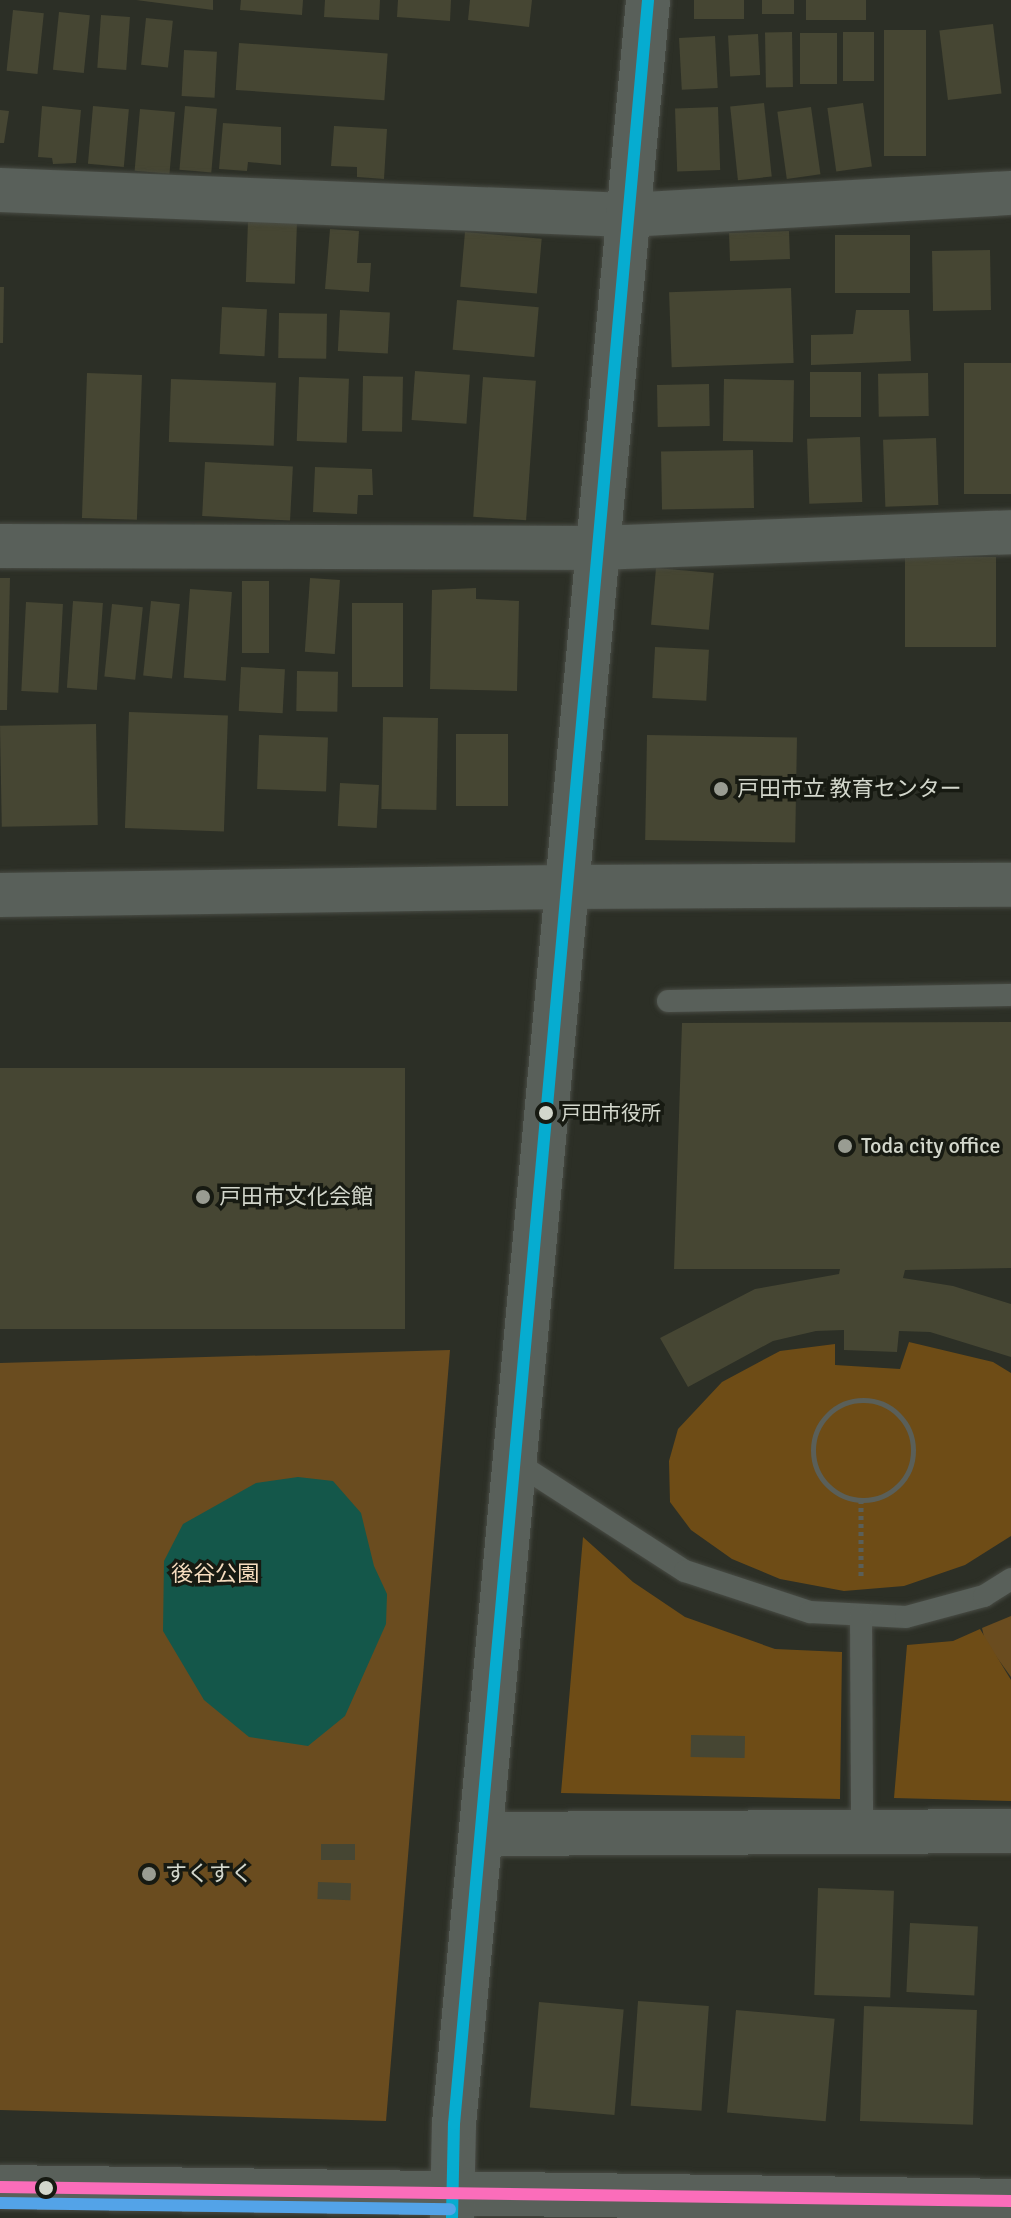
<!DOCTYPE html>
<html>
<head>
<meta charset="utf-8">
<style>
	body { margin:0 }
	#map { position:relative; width:1011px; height:2218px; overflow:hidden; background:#2c2f26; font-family:Signika,"Noto Sans JP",sans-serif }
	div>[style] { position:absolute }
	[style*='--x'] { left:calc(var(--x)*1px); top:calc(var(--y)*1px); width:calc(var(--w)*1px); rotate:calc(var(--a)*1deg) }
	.green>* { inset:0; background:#6a4c1f }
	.forest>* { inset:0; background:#6e4c16 }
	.water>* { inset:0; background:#14574a }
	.building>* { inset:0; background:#464633; transform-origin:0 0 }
	.path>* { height:5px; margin-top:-2.5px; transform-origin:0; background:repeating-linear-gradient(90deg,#5a5f59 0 4px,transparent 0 8px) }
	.path>.ring { margin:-2.5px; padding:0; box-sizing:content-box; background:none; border:5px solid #5a5f59; border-radius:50% }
	.roads { filter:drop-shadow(0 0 2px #494c45) drop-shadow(0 0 2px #494c45) }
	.service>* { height:22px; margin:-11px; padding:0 11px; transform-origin:11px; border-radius:11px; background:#59605a }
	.minor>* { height:44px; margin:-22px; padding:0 22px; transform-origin:22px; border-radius:22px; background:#59605a }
	.tertiary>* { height:44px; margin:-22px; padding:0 22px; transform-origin:22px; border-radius:22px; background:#59605a }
	.bus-1>* { height:12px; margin:-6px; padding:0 6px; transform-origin:6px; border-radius:6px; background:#06acd0 }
	.bus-2>* { height:12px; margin:-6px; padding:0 6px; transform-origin:6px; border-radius:6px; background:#fb6dba }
	.bus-3>* { height:12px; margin:-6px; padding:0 6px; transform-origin:6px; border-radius:6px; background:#53a3e8 }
	.dots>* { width:22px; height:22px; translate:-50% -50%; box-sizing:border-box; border:4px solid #171a12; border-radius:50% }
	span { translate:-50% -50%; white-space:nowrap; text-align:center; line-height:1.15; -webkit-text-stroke:7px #171a12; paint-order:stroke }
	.bus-label { font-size:20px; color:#d3d7cc }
	.left { translate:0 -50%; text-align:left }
	.poi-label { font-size:22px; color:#d3d7cc }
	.park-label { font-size:22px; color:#f6ddbf }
</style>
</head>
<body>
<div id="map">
	<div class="green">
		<div style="clip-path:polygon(450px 1350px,386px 2121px,0 2110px,0 1363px)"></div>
		<div style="clip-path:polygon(1011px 1616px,1011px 1677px,985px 1641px,982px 1628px)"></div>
	</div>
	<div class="forest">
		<div style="clip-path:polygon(909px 1342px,993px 1362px,1011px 1373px,1011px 1536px,965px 1565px,904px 1586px,844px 1591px,780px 1579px,732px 1559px,691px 1530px,670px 1502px,669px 1461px,678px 1429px,722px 1382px,780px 1351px,835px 1344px,835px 1365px,900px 1369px)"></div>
		<div style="clip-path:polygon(583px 1537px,633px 1582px,685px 1617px,775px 1649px,842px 1652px,840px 1799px,561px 1793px)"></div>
		<div style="clip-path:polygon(980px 1629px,1011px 1680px,1011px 1801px,894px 1798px,907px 1645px,953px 1641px)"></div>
	</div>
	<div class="water">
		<div style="clip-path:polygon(298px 1477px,333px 1481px,361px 1513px,374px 1566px,387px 1594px,386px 1624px,345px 1716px,308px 1746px,249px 1737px,204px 1700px,163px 1631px,164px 1561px,183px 1524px,256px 1483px)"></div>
	</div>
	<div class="building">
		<div style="clip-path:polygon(136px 0,213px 0,213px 10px)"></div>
		<div style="clip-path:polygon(241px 0,303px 0,302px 15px,240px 10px)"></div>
		<div style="clip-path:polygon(325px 0,380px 0,379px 20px,324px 17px)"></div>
		<div style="clip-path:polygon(398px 0,451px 0,450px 21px,397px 17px)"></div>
		<div style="clip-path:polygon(470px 0,532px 0,529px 27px,468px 20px)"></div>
		<div style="left:694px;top:0;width:50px;height:19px"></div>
		<div style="left:762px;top:0;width:32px;height:14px"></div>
		<div style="left:806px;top:0;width:60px;height:20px"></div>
		<div style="left:13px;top:10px;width:31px;height:61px;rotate:6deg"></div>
		<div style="left:59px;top:12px;width:31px;height:58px;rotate:6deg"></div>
		<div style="left:101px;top:15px;width:29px;height:53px;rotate:4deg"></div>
		<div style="left:146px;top:18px;width:27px;height:47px;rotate:6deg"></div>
		<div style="left:993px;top:24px;width:70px;height:54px;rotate:83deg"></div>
		<div style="left:884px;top:30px;width:42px;height:126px"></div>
		<div style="left:792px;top:32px;width:55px;height:27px;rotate:89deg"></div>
		<div style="left:843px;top:32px;width:31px;height:49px"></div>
		<div style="left:800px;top:33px;width:37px;height:51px"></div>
		<div style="left:758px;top:34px;width:41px;height:30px;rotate:87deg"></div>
		<div style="left:715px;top:36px;width:52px;height:36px;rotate:87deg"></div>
		<div style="left:239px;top:43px;width:149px;height:47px;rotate:4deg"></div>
		<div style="left:184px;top:50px;width:33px;height:46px;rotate:3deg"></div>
		<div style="left:764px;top:103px;width:74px;height:34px;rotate:84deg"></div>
		<div style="left:863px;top:103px;width:64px;height:36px;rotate:82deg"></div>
		<div style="clip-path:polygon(42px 106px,81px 110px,76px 163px,53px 164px,52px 158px,38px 157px)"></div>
		<div style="left:93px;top:106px;width:36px;height:58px;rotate:5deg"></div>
		<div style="left:185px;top:106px;width:32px;height:64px;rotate:5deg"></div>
		<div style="left:718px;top:107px;width:63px;height:43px;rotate:88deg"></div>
		<div style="left:811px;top:107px;width:68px;height:34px;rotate:82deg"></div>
		<div style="left:140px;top:109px;width:35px;height:62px;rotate:5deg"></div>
		<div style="clip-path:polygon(0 110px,9px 111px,4px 143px,0 143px)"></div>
		<div style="clip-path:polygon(223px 123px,281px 127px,281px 165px,248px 162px,247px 171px,219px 169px)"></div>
		<div style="clip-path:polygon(334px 126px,387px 129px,384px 179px,357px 177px,357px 167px,331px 166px)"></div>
		<div style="left:248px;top:221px;width:49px;height:61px;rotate:2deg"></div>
		<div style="clip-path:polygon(330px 229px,359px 231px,357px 263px,371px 263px,369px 292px,325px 289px)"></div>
		<div style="left:789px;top:231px;width:28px;height:60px;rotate:88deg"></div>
		<div style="left:465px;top:232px;width:77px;height:55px;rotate:5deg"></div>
		<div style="left:835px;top:235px;width:75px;height:58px"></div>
		<div style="left:990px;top:250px;width:60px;height:58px;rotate:89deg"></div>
		<div style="clip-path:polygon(0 287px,4px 287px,3px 343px,0 343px)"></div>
		<div style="left:791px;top:288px;width:75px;height:122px;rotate:88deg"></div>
		<div style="left:457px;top:300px;width:82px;height:50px;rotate:5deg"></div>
		<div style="left:222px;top:307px;width:45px;height:47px;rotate:3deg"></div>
		<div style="left:340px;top:310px;width:50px;height:41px;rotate:3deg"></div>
		<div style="clip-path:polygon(856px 310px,909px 310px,911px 361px,811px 365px,811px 335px,853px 334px)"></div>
		<div style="left:279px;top:313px;width:48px;height:45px;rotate:1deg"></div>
		<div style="left:1011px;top:363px;width:131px;height:47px;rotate:90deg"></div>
		<div style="left:415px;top:371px;width:55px;height:49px;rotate:4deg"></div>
		<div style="left:861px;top:372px;width:45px;height:51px;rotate:90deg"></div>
		<div style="left:87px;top:373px;width:55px;height:145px;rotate:2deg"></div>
		<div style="left:928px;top:373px;width:43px;height:50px;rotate:89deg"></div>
		<div style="left:363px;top:376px;width:40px;height:55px;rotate:1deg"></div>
		<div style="left:299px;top:377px;width:50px;height:64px;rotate:2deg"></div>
		<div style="left:483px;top:377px;width:53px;height:140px;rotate:4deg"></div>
		<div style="left:171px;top:379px;width:105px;height:63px;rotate:2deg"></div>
		<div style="left:724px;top:379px;width:70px;height:62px;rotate:1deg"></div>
		<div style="left:709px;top:384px;width:42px;height:52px;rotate:89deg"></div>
		<div style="left:860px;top:437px;width:65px;height:53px;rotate:88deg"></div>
		<div style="left:936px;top:438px;width:67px;height:53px;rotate:88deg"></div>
		<div style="left:753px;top:450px;width:58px;height:92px;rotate:89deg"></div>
		<div style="left:205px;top:462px;width:88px;height:54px;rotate:3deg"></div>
		<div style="clip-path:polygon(315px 467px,372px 469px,373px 495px,358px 495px,357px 514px,313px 512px)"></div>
		<div style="left:996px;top:557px;width:90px;height:91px;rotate:90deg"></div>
		<div style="left:656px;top:568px;width:58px;height:57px;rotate:5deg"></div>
		<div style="clip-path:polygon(0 578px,10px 578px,7px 710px,0 710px)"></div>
		<div style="left:310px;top:578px;width:30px;height:74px;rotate:4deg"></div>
		<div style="left:242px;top:581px;width:27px;height:72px"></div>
		<div style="clip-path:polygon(476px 588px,476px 599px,519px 601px,517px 691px,430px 689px,432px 590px)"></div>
		<div style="left:190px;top:589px;width:42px;height:89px;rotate:4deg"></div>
		<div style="left:73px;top:601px;width:30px;height:87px;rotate:4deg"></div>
		<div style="left:151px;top:601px;width:29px;height:75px;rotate:6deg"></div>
		<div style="left:26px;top:602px;width:37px;height:89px;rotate:3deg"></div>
		<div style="left:352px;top:603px;width:51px;height:84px"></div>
		<div style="left:112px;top:604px;width:31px;height:73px;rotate:6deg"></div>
		<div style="left:655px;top:647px;width:54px;height:51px;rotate:3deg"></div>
		<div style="left:241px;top:667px;width:44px;height:44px;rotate:3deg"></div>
		<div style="left:297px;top:671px;width:41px;height:40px;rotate:1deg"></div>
		<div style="left:129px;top:712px;width:99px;height:116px;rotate:2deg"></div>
		<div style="left:383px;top:717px;width:55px;height:92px;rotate:1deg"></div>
		<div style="left:96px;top:724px;width:101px;height:96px;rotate:89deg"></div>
		<div style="left:456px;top:734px;width:52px;height:72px"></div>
		<div style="left:259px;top:735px;width:69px;height:54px;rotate:2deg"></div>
		<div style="left:647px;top:735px;width:150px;height:105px;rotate:1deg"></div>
		<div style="left:340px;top:783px;width:39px;height:43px;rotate:3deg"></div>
		<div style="clip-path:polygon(1011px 1022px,1011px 1268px,905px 1270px,903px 1278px,953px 1286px,1011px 1304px,1011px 1357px,930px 1332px,899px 1331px,897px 1352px,844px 1350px,844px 1330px,816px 1331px,773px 1341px,688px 1387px,660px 1338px,755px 1289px,839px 1274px,840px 1269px,674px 1269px,682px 1023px)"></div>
		<div style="left:0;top:1068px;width:405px;height:261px"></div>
		<div style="left:691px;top:1735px;width:54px;height:22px;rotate:1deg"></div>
		<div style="left:355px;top:1844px;width:16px;height:34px;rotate:90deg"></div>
		<div style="left:318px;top:1882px;width:33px;height:17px;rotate:2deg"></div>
		<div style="left:818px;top:1888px;width:76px;height:107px;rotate:2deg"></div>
		<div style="left:910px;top:1923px;width:68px;height:69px;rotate:3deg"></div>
		<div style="left:638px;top:2001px;width:71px;height:105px;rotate:4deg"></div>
		<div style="left:539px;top:2002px;width:85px;height:106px;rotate:5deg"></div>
		<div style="left:864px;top:2006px;width:113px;height:115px;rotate:2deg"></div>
		<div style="left:736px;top:2010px;width:99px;height:103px;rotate:5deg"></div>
	</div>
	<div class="path">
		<div class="ring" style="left:813px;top:1400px;width:95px;height:95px"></div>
		<div style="--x:861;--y:1500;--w:79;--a:90"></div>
	</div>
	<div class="roads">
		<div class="service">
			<div style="--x:668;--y:1001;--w:343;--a:-1"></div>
			<div style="--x:514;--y:1461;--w:203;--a:32.8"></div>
			<div style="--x:685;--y:1571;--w:132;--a:18.2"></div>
			<div style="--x:810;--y:1612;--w:96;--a:3"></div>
			<div style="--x:906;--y:1617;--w:81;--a:-15.1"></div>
			<div style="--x:984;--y:1596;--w:32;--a:-32"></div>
			<div style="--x:861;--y:1615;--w:217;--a:89.7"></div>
		</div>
		<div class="minor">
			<div style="--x:0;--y:190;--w:628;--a:2.28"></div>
			<div style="--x:628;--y:215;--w:384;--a:-3.3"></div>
			<div style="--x:0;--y:546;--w:598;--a:0.19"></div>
			<div style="--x:598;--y:548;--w:413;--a:-2.2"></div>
			<div style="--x:565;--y:887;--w:446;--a:-0.3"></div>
			<div style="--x:481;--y:1834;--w:530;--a:-0.32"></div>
		</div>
		<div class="tertiary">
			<div style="--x:0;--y:895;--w:565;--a:-0.81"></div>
			<div style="--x:0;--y:2187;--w:1011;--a:0.79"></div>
			<div style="--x:452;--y:2218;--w:94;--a:-88.8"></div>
			<div style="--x:454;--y:2124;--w:2133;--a:-84.78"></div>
		</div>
	</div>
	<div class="bus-1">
		<div style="--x:452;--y:2218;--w:94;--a:-88.8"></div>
		<div style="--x:454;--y:2124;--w:2133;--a:-84.78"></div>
	</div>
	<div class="bus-2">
		<div style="--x:0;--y:2187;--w:1011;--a:0.79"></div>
	</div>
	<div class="bus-3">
		<div style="--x:0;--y:2203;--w:450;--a:0.8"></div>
	</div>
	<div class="dots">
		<div style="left:721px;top:789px;background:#999c92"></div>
		<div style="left:546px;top:1113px;background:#d3d7cc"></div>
		<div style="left:845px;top:1146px;background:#999c92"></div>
		<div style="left:203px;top:1197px;background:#999c92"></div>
		<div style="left:149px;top:1874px;background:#999c92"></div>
		<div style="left:46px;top:2188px;background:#d3d7cc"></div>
	</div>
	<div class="bus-label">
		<span class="left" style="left:561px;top:1113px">戸田市役所</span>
	</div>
	<div class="poi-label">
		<span class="left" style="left:737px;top:789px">戸田市立 教育センター</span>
		<span class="left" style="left:861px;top:1146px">Toda city office</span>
		<span class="left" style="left:219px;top:1197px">戸田市文化会館</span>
		<span class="left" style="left:165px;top:1874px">すくすく</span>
	</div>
	<div class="park-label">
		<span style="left:215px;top:1574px">後谷公園</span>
	</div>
</div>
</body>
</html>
